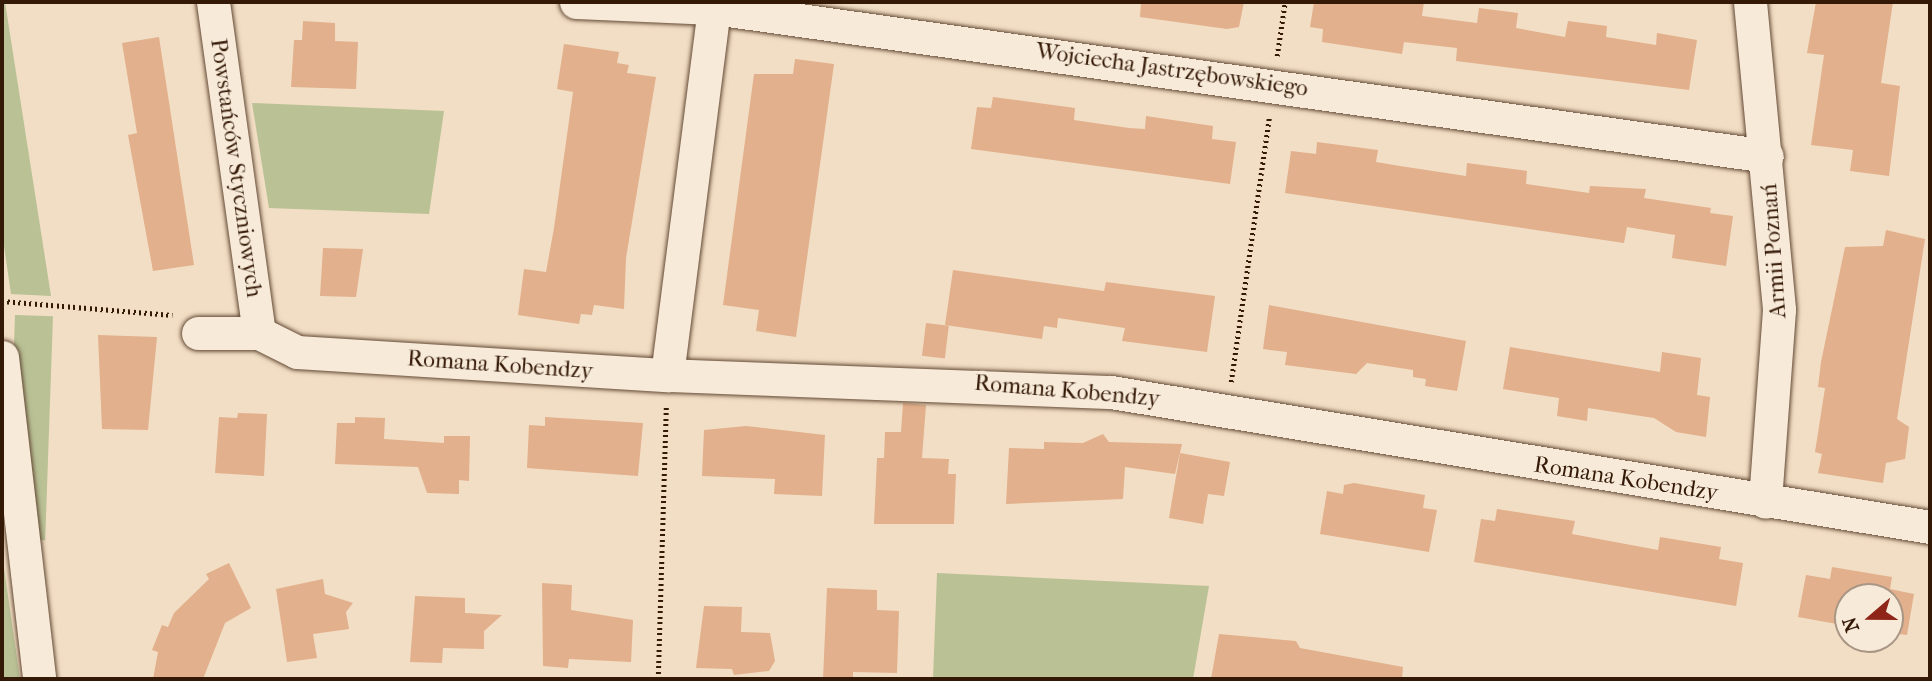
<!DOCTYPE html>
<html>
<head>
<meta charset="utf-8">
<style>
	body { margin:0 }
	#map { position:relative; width:1932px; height:681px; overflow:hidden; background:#f2dec4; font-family:"IM FELL French Canon",serif }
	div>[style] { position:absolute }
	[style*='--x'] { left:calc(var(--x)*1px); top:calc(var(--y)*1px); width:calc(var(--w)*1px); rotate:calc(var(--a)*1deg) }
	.green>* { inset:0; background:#b9c195; transform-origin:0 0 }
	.building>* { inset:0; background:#e2b08c; transform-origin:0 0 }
	.path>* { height:4.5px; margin-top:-2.25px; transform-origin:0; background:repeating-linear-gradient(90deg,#341906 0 2px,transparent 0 5.5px) }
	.roads { filter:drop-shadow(0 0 2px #644a36) drop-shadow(0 0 2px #644a36) }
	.minor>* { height:33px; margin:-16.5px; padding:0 16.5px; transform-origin:16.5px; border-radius:16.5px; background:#f7ead9 }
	span { translate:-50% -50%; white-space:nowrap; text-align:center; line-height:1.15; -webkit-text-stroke:7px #f7ead9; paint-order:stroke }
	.street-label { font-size:23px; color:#341906 }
	.frame { position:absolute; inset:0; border:4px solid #341906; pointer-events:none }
	.north { position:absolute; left:1834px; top:583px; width:70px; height:70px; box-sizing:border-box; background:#f7ead9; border:2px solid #a99685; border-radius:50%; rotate:250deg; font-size:19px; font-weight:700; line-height:28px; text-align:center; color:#341906 }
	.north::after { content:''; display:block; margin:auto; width:24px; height:32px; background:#8f2418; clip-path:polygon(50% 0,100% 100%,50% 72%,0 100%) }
</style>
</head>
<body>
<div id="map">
	<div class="green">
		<div style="clip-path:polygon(2px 2px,5px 2px,51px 296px,11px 294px,2px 232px)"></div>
		<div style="clip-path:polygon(252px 103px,444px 111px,429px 214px,269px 208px)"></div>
		<div style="left:15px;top:315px;width:38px;height:224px;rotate:2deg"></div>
		<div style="clip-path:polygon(2px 554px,20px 679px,2px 679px)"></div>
		<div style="clip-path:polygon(937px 573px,1209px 586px,1193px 679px,933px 679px)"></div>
	</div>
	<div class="building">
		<div style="clip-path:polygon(1141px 2px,1244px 2px,1239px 27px,1227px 29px,1140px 17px)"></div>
		<div style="clip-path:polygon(1314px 2px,1424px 2px,1422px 16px,1477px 23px,1479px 8px,1518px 13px,1516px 28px,1565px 37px,1568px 21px,1607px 26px,1606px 37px,1656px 45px,1657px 33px,1697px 40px,1689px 90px,1456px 61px,1457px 48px,1404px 42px,1402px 54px,1322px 42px,1323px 29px,1310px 27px)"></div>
		<div style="clip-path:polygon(1816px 2px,1893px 2px,1881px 83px,1900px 86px,1889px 176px,1850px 171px,1853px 150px,1811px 145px,1824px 55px,1807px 53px)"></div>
		<div style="clip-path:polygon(303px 21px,335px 23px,335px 41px,358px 42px,356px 89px,291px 87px,294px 40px,302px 40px)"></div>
		<div style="clip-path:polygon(159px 37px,194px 265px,153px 271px,128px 135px,137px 133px,122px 43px)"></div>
		<div style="clip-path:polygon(564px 44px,619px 52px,617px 63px,629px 65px,627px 73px,656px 77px,626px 258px,624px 309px,594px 305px,592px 315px,581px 314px,579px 324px,518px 315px,524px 269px,546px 272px,554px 228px,573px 92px,557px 89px)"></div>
		<div style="clip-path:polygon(795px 59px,834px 64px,796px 337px,756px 331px,759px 310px,723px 305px,754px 74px,793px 74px)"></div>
		<div style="clip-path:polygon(993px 97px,1075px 108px,1074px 120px,1129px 128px,1145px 129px,1146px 116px,1213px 126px,1212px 139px,1236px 142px,1230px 184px,971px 149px,977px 107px,991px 108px)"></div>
		<div style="clip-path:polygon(1317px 142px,1378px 150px,1376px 162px,1400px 166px,1466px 176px,1467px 163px,1527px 171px,1526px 184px,1589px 193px,1590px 186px,1646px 189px,1644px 198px,1711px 208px,1710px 213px,1733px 216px,1726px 266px,1672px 258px,1675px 235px,1627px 227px,1624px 243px,1285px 193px,1291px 151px,1316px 154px)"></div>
		<div style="clip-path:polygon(1886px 230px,1925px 239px,1897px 419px,1909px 427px,1905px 459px,1886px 463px,1883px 483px,1818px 473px,1822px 454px,1815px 452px,1825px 388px,1818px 387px,1821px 362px,1845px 247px,1883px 246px)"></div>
		<div style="clip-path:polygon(323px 248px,363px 249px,356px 297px,320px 296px)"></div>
		<div style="clip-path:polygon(953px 270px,1104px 291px,1106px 282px,1215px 296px,1207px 352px,1122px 341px,1125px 328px,1058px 318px,1057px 328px,1044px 326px,1042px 339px,945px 325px)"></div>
		<div style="clip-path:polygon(1269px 305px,1466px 341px,1457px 391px,1425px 386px,1426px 379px,1413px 377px,1413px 370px,1367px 363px,1356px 374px,1285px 365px,1287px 352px,1263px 349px)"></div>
		<div style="left:926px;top:323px;width:23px;height:33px;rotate:7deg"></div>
		<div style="clip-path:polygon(98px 335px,157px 337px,148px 430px,102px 429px)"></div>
		<div style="clip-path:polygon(1510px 347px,1660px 372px,1662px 352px,1701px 358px,1697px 395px,1710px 397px,1706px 437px,1676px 432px,1654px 418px,1588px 408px,1587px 421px,1557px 416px,1559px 398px,1503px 389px)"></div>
		<div style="clip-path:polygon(903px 403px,926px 405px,922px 458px,949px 459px,948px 474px,956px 474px,954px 524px,874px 524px,877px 458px,884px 458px,885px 432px,901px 432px)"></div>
		<div style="clip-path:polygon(238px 413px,267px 414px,264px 476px,215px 473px,219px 417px,237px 418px)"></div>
		<div style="clip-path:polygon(355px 417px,385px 418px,384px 439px,444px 443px,444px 436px,470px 436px,469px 481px,459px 480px,459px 494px,427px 493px,418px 467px,335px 464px,337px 423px,355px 423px)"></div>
		<div style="clip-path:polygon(545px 417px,643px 423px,638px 476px,527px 468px,529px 425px,545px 426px)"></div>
		<div style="clip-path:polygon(746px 426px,825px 435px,822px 496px,774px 494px,775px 479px,702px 476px,704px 430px)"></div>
		<div style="clip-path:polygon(1103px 434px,1109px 442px,1182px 444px,1175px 474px,1125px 467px,1123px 499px,1006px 504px,1009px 448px,1044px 449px,1044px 442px,1083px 443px)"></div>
		<div style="clip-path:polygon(1180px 453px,1230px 462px,1224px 496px,1208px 494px,1203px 524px,1169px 518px)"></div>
		<div style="clip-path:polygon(1354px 483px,1425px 495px,1423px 508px,1437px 510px,1429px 552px,1320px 534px,1327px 491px,1343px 494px,1344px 485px)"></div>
		<div style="clip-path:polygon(1497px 509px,1575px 521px,1572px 534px,1658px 550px,1660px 537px,1721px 547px,1719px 559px,1743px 563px,1736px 606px,1474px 562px,1481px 519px,1495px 521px)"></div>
		<div style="clip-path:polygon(229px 563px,251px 608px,225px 623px,203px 679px,153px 679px,158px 652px,152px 650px,162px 625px,168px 627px,174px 613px,209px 579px,206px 574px)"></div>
		<div style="clip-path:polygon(1832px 567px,1892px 577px,1890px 589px,1914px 594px,1907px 635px,1890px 633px,1890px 597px,1848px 597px,1848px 626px,1798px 617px,1806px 575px,1830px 579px)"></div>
		<div style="clip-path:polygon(323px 579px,325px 594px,353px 603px,346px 612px,349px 629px,313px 634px,317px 658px,287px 662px,276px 589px)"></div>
		<div style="clip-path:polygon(542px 583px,572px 585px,571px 610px,633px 620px,631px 662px,569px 659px,568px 668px,543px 666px)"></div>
		<div style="clip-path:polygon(827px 588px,877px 590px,877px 610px,899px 611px,897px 673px,853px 672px,853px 679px,823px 679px)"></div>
		<div style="clip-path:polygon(415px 596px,465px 598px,465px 613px,502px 615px,484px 631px,484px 649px,443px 648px,442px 663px,410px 662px)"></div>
		<div style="clip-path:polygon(704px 606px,742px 607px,741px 632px,770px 633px,775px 661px,769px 671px,734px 675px,732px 669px,696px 668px)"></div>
		<div style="clip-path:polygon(1219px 634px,1296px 641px,1300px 648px,1403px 667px,1402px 679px,1211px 679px)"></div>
	</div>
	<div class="path">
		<div style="--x:1277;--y:56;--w:55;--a:-81.6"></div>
		<div style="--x:2;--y:301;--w:171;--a:4.7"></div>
		<div style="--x:1231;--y:382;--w:268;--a:-81.8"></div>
		<div style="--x:658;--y:679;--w:272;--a:-88.3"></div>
	</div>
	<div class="roads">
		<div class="minor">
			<div style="--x:213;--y:2;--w:334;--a:82.1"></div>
			<div style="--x:576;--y:2;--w:138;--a:2.5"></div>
			<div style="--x:714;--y:8;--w:1063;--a:8"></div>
			<div style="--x:1750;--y:2;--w:309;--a:84.6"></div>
			<div style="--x:1779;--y:310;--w:192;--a:94.2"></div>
			<div style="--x:198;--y:333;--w:61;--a:0"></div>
			<div style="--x:259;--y:333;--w:42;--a:26.6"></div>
			<div style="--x:297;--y:352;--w:371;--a:3.6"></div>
			<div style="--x:667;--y:375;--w:444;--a:2.2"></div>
			<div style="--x:1111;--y:392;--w:830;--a:9.36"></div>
			<div style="--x:2;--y:357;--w:324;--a:83.4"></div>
			<div style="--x:667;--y:375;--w:376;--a:-82.7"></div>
		</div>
	</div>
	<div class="street-label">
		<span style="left:1172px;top:70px;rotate:8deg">Wojciecha Jastrzębowskiego</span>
		<span style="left:236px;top:168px;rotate:82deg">Powstańców Styczniowych</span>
		<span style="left:1774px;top:251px;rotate:-94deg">Armii Poznań</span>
		<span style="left:500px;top:365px;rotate:4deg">Romana Kobendzy</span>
		<span style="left:1067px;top:391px;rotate:5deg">Romana Kobendzy</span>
		<span style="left:1626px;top:479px;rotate:9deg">Romana Kobendzy</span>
	</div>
	<div class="frame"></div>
	<div class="north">N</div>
</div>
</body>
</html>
